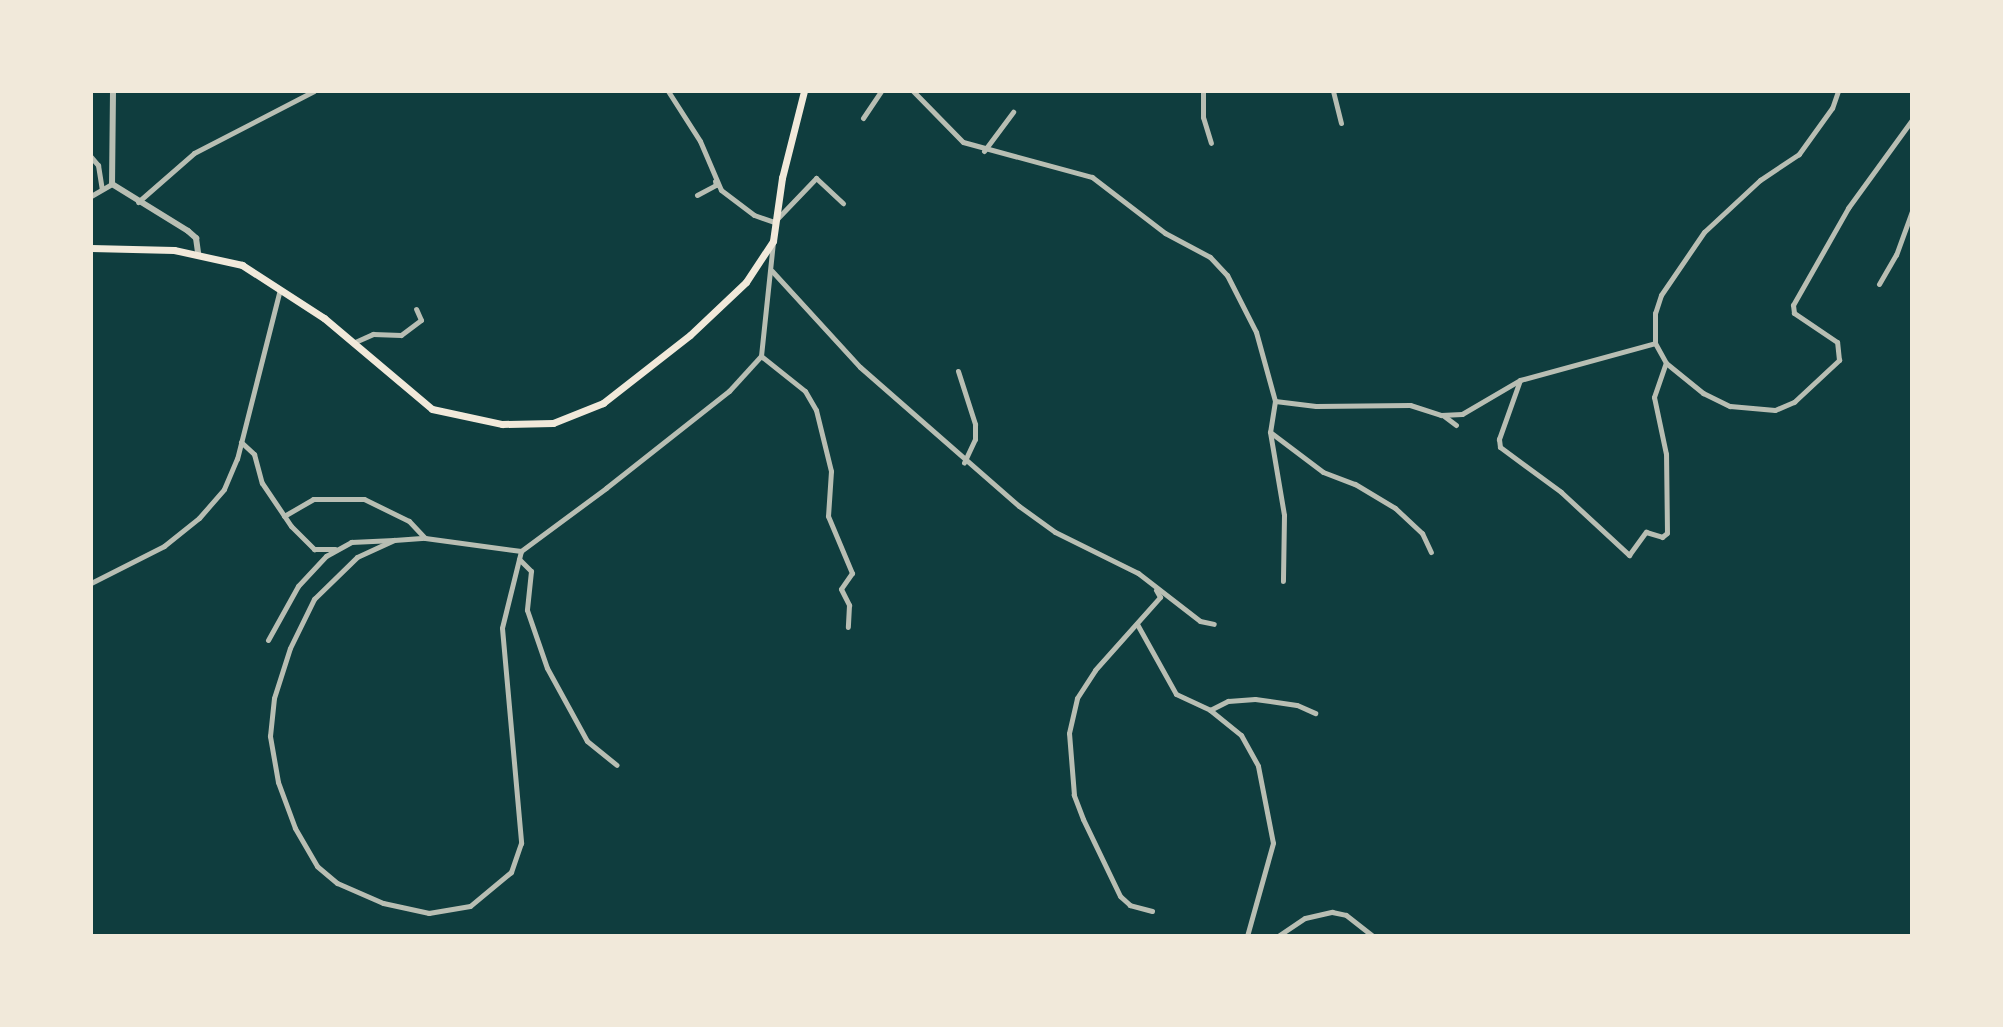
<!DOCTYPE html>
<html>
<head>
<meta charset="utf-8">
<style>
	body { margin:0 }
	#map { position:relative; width:2003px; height:1027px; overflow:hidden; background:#0f3d3e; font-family:"Nunito Sans",sans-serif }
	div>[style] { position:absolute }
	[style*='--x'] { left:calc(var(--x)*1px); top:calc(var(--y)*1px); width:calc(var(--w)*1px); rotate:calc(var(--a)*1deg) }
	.minor>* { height:5px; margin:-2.5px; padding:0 2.5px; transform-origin:2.5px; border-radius:2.5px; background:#b8beb3 }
	.tertiary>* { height:6px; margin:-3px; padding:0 3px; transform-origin:3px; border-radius:3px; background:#b8beb3 }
	.secondary>* { height:7px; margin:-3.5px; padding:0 3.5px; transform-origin:3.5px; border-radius:3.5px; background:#f1e9da }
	span { translate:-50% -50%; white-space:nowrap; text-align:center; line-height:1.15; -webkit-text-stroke:7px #f1e9da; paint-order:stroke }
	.frame { position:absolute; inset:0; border:93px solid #f1e9da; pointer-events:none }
</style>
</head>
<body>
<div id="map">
	<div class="minor">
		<div style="--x:668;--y:91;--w:59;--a:57.4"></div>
		<div style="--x:700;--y:141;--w:53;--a:66.8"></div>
		<div style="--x:721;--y:190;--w:41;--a:37.1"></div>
		<div style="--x:754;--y:215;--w:21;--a:19"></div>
		<div style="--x:774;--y:222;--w:61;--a:-46.3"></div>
		<div style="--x:816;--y:178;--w:37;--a:43"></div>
		<div style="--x:913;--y:91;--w:71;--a:45.6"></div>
		<div style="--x:963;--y:142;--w:134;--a:15.2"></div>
		<div style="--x:1092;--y:177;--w:92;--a:37.5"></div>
		<div style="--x:1165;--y:233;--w:51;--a:28.1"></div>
		<div style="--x:1210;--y:257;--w:25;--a:47"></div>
		<div style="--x:1227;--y:275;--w:64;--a:63"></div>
		<div style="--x:1256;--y:332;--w:72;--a:74.6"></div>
		<div style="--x:1275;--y:401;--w:41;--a:7"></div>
		<div style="--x:1316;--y:406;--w:94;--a:-0.6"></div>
		<div style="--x:1410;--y:405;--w:33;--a:18"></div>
		<div style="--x:1441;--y:415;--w:21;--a:-3"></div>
		<div style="--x:1462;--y:414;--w:67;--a:-30.4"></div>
		<div style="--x:1520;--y:380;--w:140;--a:-15.3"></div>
		<div style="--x:1203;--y:91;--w:26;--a:90"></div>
		<div style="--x:1203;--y:117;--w:27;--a:73"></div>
		<div style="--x:1333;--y:91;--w:33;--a:76"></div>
		<div style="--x:1838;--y:91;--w:18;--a:109"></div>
		<div style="--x:1832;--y:108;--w:57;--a:125.7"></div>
		<div style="--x:1799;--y:154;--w:47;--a:146.3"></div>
		<div style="--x:1760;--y:180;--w:76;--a:137.1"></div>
		<div style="--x:1704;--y:232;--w:76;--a:124.3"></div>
		<div style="--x:1661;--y:295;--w:19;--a:108"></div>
		<div style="--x:1655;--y:313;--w:30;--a:90"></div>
		<div style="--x:1655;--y:343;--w:23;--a:61"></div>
		<div style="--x:1666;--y:363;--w:48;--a:39"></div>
		<div style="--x:1703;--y:393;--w:30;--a:26"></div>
		<div style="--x:1730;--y:406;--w:45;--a:5.1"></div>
		<div style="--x:1775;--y:410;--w:21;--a:-23"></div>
		<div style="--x:1794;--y:402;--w:62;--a:-43"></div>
		<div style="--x:1839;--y:360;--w:18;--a:-96"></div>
		<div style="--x:1837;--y:342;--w:52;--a:-146"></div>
		<div style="--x:1794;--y:313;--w:8;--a:-97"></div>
		<div style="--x:1793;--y:305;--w:112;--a:-60.4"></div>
		<div style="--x:1848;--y:208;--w:109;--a:-54"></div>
		<div style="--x:863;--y:118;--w:32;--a:-56"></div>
		<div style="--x:984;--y:151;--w:49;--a:-53.4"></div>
		<div style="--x:91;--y:157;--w:11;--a:49"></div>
		<div style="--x:98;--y:165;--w:24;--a:81"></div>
		<div style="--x:697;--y:195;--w:21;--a:-28"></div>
		<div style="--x:716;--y:185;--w:4;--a:-104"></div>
		<div style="--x:91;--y:196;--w:24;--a:-30"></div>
		<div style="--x:138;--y:202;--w:74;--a:-41.2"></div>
		<div style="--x:194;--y:153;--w:135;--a:-27.3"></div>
		<div style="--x:772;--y:271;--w:130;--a:47.5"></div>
		<div style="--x:860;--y:367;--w:211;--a:41.2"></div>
		<div style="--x:1019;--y:506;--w:44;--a:35.8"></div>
		<div style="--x:1055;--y:532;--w:93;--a:26.3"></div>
		<div style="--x:1138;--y:573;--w:78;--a:37.7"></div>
		<div style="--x:1200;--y:621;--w:14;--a:12"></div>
		<div style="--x:1879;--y:284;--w:34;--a:-60"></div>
		<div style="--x:1896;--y:255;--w:47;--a:-70"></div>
		<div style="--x:355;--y:342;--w:20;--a:-24"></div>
		<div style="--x:373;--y:334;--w:28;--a:2"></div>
		<div style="--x:401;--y:335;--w:25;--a:-37"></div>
		<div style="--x:421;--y:320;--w:12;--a:-114"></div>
		<div style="--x:761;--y:356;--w:56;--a:38.5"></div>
		<div style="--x:805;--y:391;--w:22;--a:60"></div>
		<div style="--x:816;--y:410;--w:63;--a:76.2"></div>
		<div style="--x:831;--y:471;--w:45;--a:93.8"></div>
		<div style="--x:828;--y:516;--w:62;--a:67.2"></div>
		<div style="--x:852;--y:573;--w:19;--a:125"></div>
		<div style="--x:841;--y:589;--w:18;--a:63"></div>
		<div style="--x:849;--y:605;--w:22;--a:93"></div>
		<div style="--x:958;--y:371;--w:56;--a:72.2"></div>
		<div style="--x:975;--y:424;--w:15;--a:90"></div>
		<div style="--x:975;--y:439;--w:26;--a:115"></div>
		<div style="--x:1520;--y:380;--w:63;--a:109.6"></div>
		<div style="--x:1499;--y:439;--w:8;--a:83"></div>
		<div style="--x:1500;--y:447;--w:76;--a:36.4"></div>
		<div style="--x:1561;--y:492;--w:93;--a:42.8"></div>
		<div style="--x:1629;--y:555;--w:29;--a:-54"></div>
		<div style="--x:1646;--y:532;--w:17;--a:17"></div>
		<div style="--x:1662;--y:537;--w:6;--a:-39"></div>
		<div style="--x:1667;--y:533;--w:79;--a:-90.7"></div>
		<div style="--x:1666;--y:454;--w:58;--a:-101.9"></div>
		<div style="--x:1654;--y:397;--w:36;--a:-71"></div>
		<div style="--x:1275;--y:401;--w:31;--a:99"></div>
		<div style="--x:1270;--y:432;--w:84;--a:80.4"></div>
		<div style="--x:1284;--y:515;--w:66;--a:90.9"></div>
		<div style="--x:1444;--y:416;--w:15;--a:37"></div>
		<div style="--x:1270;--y:432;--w:66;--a:37"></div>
		<div style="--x:1323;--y:472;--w:34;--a:21"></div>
		<div style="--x:1355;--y:484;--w:47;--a:31"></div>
		<div style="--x:1395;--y:508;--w:37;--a:43"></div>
		<div style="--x:1422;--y:533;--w:21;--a:65"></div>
		<div style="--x:241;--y:442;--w:18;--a:43"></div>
		<div style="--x:254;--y:454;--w:30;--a:75"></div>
		<div style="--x:262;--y:483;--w:52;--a:56"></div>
		<div style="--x:291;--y:526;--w:33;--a:45"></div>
		<div style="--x:314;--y:549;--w:21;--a:0"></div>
		<div style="--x:284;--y:516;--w:34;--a:-30"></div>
		<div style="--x:313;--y:499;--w:51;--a:0"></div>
		<div style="--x:364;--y:499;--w:50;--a:26.1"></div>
		<div style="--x:409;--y:521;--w:23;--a:47"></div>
		<div style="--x:521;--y:551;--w:79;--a:103.9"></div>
		<div style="--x:502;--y:628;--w:216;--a:84.9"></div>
		<div style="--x:521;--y:843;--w:31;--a:109"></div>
		<div style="--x:511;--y:872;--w:53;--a:140.3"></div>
		<div style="--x:470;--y:906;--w:42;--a:170.3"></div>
		<div style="--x:429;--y:913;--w:47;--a:-167.7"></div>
		<div style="--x:383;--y:903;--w:50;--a:-156.5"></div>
		<div style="--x:337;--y:883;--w:26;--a:-140"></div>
		<div style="--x:317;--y:866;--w:44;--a:-120.1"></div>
		<div style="--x:295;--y:828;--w:49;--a:-110.3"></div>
		<div style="--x:278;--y:782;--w:47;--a:-99.9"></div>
		<div style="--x:270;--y:736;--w:38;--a:-84"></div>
		<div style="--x:274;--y:698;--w:52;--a:-72.3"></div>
		<div style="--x:290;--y:648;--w:55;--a:-63.9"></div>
		<div style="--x:314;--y:599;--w:60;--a:-44.3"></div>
		<div style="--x:357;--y:557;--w:41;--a:-24.7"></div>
		<div style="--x:394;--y:540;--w:31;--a:-4"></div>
		<div style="--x:425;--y:538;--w:97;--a:7.7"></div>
		<div style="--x:521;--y:551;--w:106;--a:-36.5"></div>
		<div style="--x:606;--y:488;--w:157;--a:-38.3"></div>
		<div style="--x:729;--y:391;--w:47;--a:-47.6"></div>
		<div style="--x:761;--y:356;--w:116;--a:-84"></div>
		<div style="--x:519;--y:559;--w:17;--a:45"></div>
		<div style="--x:531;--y:571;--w:39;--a:96"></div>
		<div style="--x:527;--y:610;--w:61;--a:71"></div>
		<div style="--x:547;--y:668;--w:83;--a:61.3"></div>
		<div style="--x:587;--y:741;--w:38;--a:39"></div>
		<div style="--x:91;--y:583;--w:82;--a:-26.9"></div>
		<div style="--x:164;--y:546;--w:45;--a:-38.7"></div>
		<div style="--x:199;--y:518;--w:38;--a:-49"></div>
		<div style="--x:224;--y:489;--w:33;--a:-67"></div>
		<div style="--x:237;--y:459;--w:175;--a:-75.8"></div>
		<div style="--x:1137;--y:624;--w:80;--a:60.9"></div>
		<div style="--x:1176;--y:694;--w:38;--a:25"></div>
		<div style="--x:1210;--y:710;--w:40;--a:39"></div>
		<div style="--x:1241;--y:735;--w:35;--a:61"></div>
		<div style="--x:1258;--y:766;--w:78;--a:79"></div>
		<div style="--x:1273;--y:843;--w:97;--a:105.6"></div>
		<div style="--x:268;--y:640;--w:62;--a:-60.9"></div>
		<div style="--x:298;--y:586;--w:41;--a:-47"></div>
		<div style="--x:326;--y:556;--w:29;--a:-29"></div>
		<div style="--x:351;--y:542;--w:43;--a:-2.7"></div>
		<div style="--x:1210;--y:710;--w:20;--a:-27"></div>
		<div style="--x:1228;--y:701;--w:27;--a:-4"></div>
		<div style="--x:1255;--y:699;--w:42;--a:8.1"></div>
		<div style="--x:1297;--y:705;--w:20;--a:24"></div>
		<div style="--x:1152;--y:911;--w:23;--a:-165"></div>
		<div style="--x:1130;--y:905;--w:13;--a:-138"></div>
		<div style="--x:1120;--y:896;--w:85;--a:-115.7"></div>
		<div style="--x:1083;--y:819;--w:26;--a:-111"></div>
		<div style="--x:1074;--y:795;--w:62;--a:-94.6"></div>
		<div style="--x:1069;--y:733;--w:36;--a:-77"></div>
		<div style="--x:1077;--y:698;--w:33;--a:-57"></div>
		<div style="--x:1095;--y:670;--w:98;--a:-48.3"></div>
		<div style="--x:1160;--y:597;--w:8;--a:-120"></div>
		<div style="--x:1278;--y:936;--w:32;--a:-34"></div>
		<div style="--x:1305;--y:918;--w:28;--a:-13"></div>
		<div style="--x:1332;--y:912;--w:14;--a:12"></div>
		<div style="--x:1346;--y:915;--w:34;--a:38"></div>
	</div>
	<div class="tertiary">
		<div style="--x:113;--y:91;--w:93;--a:90.6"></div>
		<div style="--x:112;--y:184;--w:89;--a:31.7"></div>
		<div style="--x:188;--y:231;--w:11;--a:41"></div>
		<div style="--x:196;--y:238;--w:15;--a:82"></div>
	</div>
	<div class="secondary">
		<div style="--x:91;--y:248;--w:83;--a:1.4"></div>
		<div style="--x:174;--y:250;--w:70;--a:12.4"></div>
		<div style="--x:242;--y:265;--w:98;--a:32.9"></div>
		<div style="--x:324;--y:318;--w:141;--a:40.1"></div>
		<div style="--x:432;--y:409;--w:72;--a:12.1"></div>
		<div style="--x:502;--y:424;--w:51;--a:-1.1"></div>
		<div style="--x:553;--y:423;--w:54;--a:-21.8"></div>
		<div style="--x:603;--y:403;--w:110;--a:-38"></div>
		<div style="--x:690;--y:335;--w:77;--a:-43.4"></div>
		<div style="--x:746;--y:282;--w:49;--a:-56.6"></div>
		<div style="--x:773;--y:241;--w:64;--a:-81.9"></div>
		<div style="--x:782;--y:178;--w:90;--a:-75.8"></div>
	</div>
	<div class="frame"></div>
</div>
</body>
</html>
